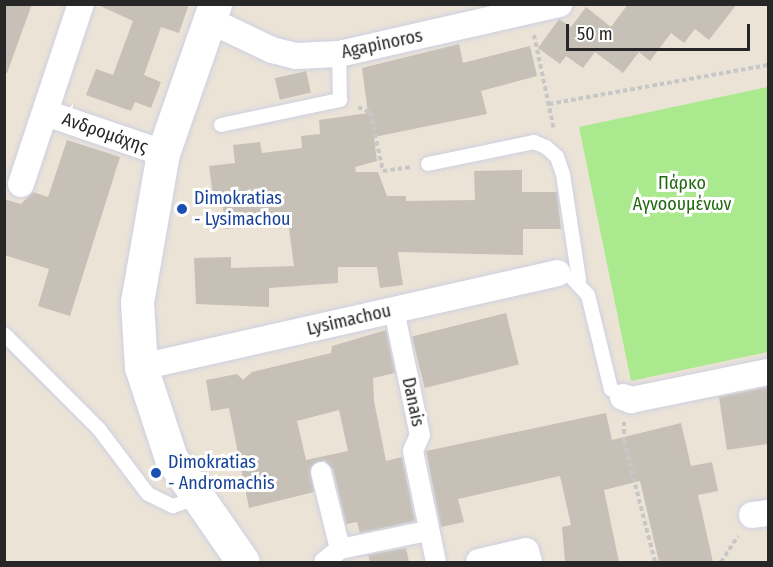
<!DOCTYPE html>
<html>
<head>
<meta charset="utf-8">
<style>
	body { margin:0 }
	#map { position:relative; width:773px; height:567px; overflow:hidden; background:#ece3d7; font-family:"Fira Sans Condensed",sans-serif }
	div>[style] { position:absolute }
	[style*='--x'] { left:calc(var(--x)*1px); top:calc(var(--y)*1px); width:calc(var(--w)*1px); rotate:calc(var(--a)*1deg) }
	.green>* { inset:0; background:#aae98d }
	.building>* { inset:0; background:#c7c0b7; transform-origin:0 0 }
	.path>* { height:4px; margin-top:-2px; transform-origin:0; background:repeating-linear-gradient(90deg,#c7c7c7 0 4.5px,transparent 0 7.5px) }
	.roads { filter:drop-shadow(0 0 2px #ccd0e2) drop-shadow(0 0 2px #ccd0e2) }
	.service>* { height:14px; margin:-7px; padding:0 7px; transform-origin:7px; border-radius:7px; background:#fff }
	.pedestrian>* { height:20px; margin:-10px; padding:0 10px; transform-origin:10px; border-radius:10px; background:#fff }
	.minor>* { height:26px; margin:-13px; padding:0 13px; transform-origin:13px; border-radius:13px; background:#fff }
	.tertiary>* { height:33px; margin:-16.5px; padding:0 16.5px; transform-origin:16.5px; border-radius:16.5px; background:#fff }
	.dots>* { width:16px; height:16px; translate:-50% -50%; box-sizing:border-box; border:3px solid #fff; border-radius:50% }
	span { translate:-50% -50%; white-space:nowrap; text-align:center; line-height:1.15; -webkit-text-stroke:6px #fff; paint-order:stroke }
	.street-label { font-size:18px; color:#272727 }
	.park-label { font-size:18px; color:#226912 }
	.transit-label { font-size:18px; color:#164399 }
	.left { translate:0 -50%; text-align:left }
	.frame { position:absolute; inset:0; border:6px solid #272727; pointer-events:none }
	.scale { position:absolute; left:566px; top:24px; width:184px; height:27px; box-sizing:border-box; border:3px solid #272727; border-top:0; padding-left:8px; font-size:18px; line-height:21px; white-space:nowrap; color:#272727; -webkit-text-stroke:4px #fff; paint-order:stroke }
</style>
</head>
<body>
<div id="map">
	<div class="green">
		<div style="clip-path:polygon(768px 87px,768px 352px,631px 381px,579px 127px)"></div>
	</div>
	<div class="building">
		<div style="clip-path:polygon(4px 4px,32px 4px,7px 73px,4px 73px)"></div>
		<div style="clip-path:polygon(96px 4px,189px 4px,179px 33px,161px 27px,144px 75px,161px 82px,151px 108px,135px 102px,131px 111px,86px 95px,96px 69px,113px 75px,133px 21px)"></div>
		<div style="clip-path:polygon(628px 4px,737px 4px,709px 40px,695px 29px,684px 43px,671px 33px,650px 61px,639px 52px,623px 73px,595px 52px,583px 68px,566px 56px,560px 64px,538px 48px,559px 19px,571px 27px,586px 7px,611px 27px)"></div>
		<div style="clip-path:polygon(459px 44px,463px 63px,530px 46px,537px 76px,481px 91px,487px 114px,374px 137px,377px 161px,355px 167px,356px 172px,378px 172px,387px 196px,406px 196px,406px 201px,475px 200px,474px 171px,522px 170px,522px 192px,557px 192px,561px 229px,523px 229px,523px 255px,398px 252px,403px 285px,380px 288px,377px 267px,338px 267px,338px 283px,269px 288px,269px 307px,196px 304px,194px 258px,231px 257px,231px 268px,294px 266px,288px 221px,226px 229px,222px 202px,214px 203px,209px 166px,235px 163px,233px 145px,260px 142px,262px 153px,302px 148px,301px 136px,320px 134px,319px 120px,368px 113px,362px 68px)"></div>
		<div style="left:306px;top:71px;width:22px;height:32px;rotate:77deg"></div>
		<div style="clip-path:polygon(67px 140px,120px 157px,70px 316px,38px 306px,49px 269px,4px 255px,4px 199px,21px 204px,33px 192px,48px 197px)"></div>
		<div style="left:506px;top:313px;width:53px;height:97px;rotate:76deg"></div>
		<div style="clip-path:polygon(evenodd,386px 330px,395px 373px,373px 378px,374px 401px,386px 461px,402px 457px,415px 521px,360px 533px,357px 522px,346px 524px,333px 469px,324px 460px,310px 468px,314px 492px,249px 508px,229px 408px,211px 411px,206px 380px,237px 374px,243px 380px,252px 372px,331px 353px,332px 346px,386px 330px,339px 410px,348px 451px,306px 460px,297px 421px,339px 410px)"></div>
		<div style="clip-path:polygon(768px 387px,768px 444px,727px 450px,719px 397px)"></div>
		<div style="clip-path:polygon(606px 413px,612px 440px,681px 423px,691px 466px,712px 462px,718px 491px,698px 495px,713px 562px,659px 562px,640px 481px,604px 490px,619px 562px,565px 562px,562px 527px,571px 525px,560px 476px,458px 499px,464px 522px,441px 527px,426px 451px)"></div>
		<div style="clip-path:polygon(406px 548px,409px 562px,370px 562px,368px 555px)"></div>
	</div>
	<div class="path">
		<div style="--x:534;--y:35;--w:97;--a:78.1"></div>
		<div style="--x:549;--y:104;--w:222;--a:-10.1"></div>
		<div style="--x:358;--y:107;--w:13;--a:23"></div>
		<div style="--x:370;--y:112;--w:60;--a:77.6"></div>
		<div style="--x:383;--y:171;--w:29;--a:-8"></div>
		<div style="--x:624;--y:422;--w:19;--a:90"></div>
		<div style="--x:624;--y:441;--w:125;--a:75.6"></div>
		<div style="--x:721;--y:562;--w:31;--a:-57"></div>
	</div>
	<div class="roads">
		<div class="service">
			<div style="--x:221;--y:125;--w:122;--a:-11.9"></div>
			<div style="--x:340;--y:100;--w:46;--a:-91.2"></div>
			<div style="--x:428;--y:164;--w:108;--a:-11.7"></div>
			<div style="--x:534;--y:142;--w:13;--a:23"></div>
			<div style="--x:546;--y:147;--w:15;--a:42"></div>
			<div style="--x:557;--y:157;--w:18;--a:71"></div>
			<div style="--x:563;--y:174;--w:107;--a:81.4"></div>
			<div style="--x:572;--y:278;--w:23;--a:47"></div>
			<div style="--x:588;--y:295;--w:97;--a:76.3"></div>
			<div style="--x:611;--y:389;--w:14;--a:34"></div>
			<div style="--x:4;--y:334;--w:134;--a:45"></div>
			<div style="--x:99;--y:429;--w:81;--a:53"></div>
			<div style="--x:148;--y:494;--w:28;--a:26"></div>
			<div style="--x:173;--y:506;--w:24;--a:-19"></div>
		</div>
		<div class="pedestrian">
			<div style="--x:394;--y:310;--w:128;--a:78.3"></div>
			<div style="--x:420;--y:435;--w:17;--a:114"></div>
			<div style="--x:413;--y:451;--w:113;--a:78.3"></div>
			<div style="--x:321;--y:472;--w:79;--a:76.1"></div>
			<div style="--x:324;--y:562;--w:21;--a:-39"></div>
			<div style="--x:340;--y:549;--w:89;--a:-11.7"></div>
		</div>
		<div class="minor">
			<div style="--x:209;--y:20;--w:70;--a:25.5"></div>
			<div style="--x:272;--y:50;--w:25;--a:14"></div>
			<div style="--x:296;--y:56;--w:43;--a:-2.7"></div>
			<div style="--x:339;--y:54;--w:226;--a:-12.8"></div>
			<div style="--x:46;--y:113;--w:124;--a:18.9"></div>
			<div style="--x:21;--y:184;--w:190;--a:-71.6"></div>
			<div style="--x:141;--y:367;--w:427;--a:-12.7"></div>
			<div style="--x:623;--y:397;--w:9;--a:21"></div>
			<div style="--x:631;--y:400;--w:140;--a:-11.6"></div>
			<div style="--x:752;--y:515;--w:16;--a:-7"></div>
			<div style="--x:479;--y:562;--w:48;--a:-13.2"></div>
			<div style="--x:526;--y:551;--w:11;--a:75"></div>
		</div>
		<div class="tertiary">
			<div style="--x:215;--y:4;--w:158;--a:109.2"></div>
			<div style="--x:163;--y:153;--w:151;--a:99.9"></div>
			<div style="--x:137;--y:302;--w:65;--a:86.5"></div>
			<div style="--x:141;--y:367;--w:96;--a:71.8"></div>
			<div style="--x:171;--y:458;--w:126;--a:55.3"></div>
		</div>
	</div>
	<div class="dots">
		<div style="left:182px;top:209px;background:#1a4fb4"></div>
		<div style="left:156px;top:473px;background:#1a4fb4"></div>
	</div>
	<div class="street-label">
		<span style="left:382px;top:44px;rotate:-12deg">Agapinoros</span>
		<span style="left:105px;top:133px;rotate:19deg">Ανδρομάχης</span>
		<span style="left:349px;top:320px;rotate:-13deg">Lysimachou</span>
		<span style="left:413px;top:402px;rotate:78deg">Danais</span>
	</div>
	<div class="park-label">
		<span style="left:682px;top:194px">Πάρκο<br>Αγνοουμένων</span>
	</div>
	<div class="transit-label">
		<span class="left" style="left:194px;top:209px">Dimokratias<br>- Lysimachou</span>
		<span class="left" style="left:168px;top:473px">Dimokratias<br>- Andromachis</span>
	</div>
	<div class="frame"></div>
	<div class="scale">50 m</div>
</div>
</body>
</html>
